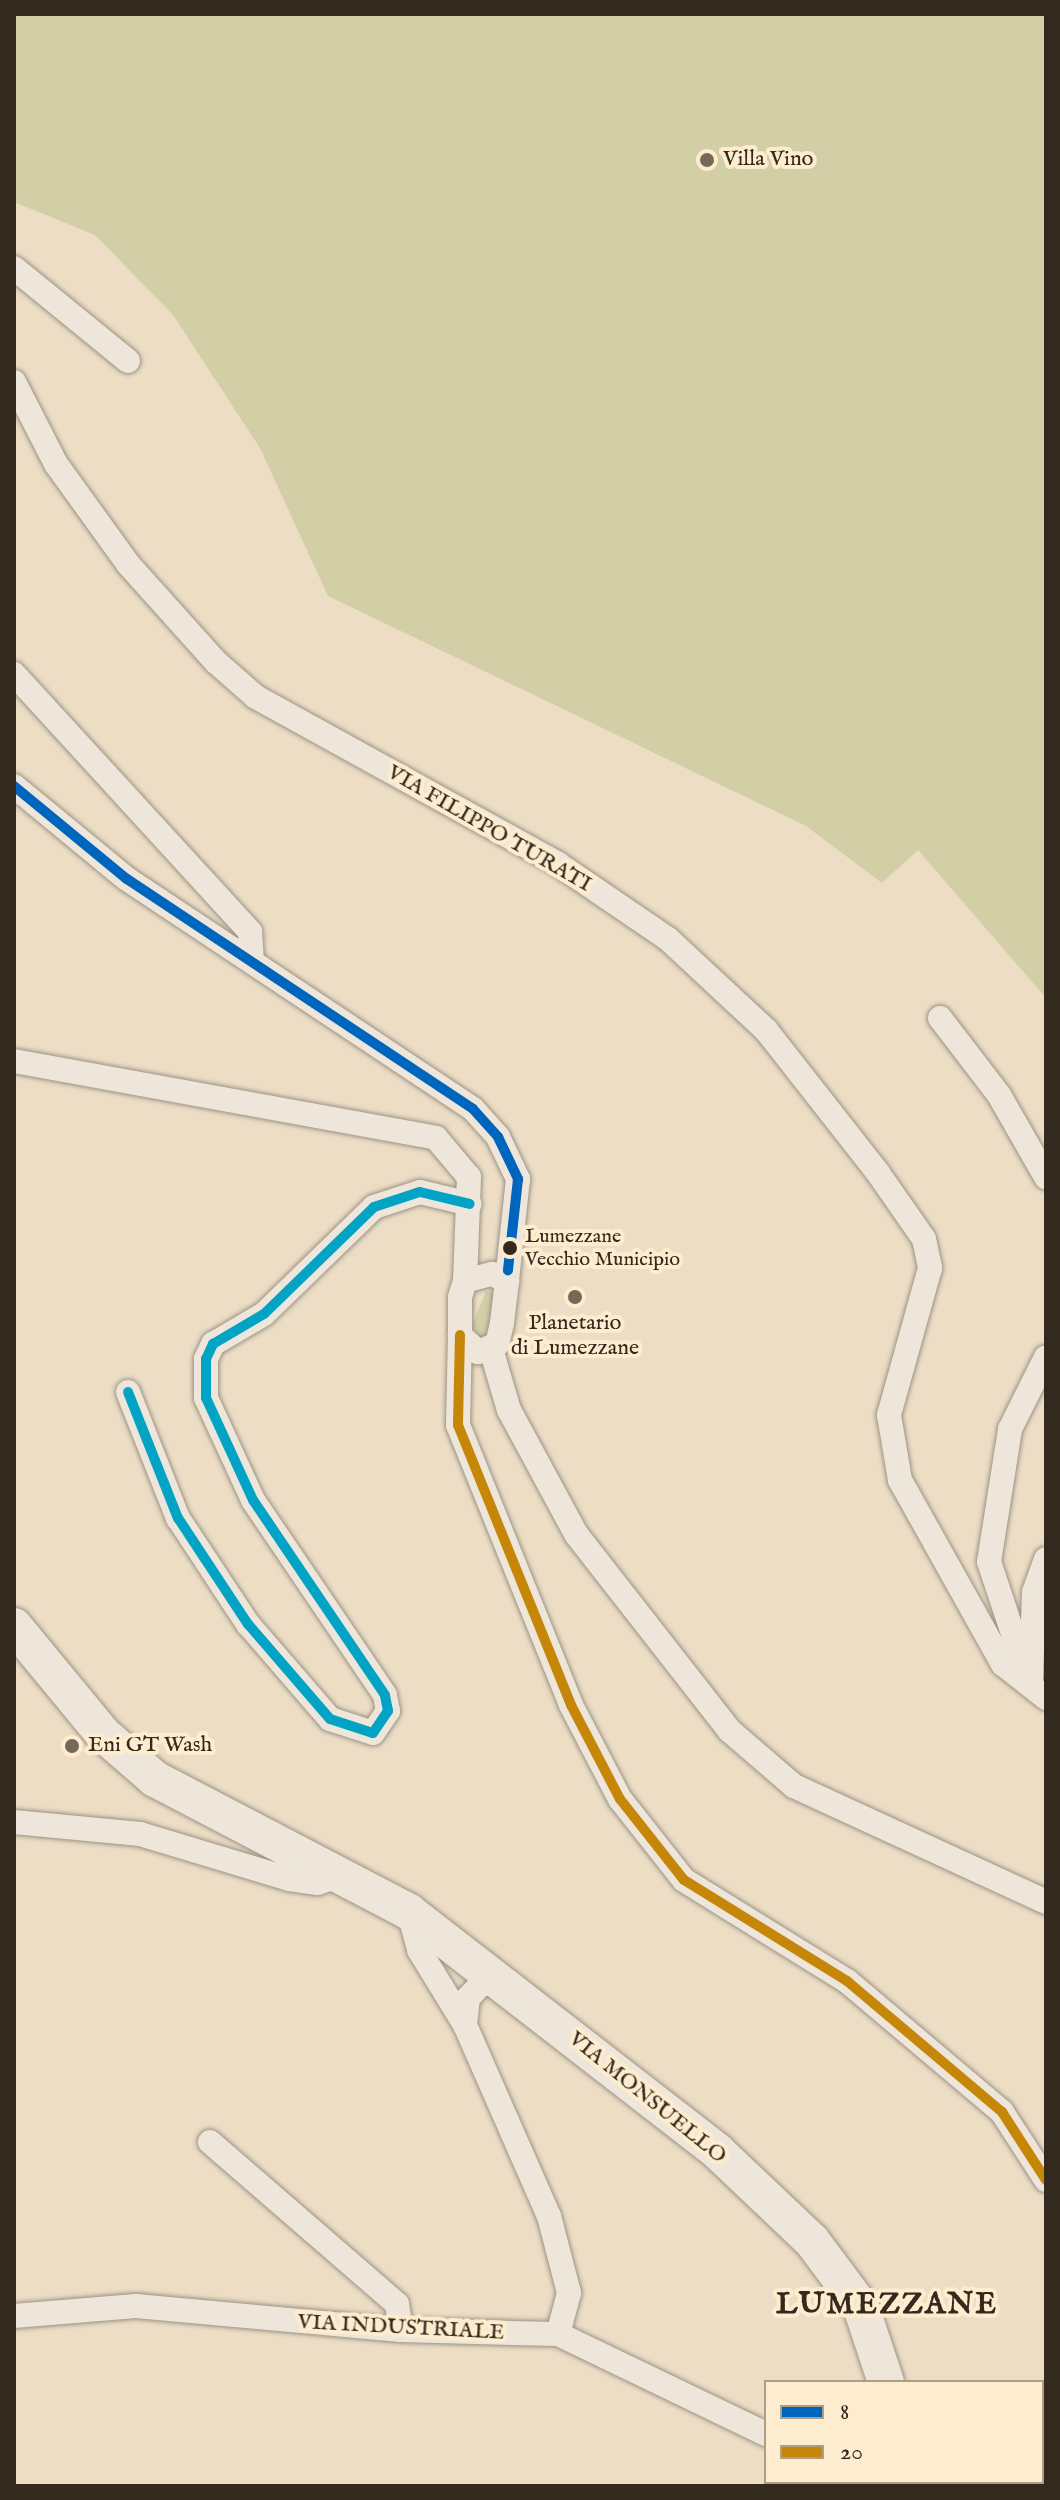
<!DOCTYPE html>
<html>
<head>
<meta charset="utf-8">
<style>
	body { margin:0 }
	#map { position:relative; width:1060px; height:2500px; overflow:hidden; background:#ecddc4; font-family:"IM FELL English",serif }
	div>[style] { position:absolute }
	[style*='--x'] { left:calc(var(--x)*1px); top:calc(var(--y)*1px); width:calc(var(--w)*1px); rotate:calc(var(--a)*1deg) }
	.green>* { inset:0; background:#d2cfa7 }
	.roads { filter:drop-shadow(0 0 2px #9c9384) drop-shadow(0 0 2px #9c9384) }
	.street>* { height:24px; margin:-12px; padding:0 12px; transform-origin:12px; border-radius:12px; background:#eee6da }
	.secondary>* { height:36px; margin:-18px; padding:0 18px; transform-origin:18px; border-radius:18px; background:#eee6da }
	.bus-1>* { height:10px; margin:-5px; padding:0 5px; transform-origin:5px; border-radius:5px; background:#0065bd }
	.bus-2>* { height:10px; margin:-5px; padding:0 5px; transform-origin:5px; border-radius:5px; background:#c68708 }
	.bus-3>* { height:10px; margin:-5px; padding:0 5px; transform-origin:5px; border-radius:5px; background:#03a3c5 }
	.dots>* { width:22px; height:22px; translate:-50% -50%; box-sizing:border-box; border:4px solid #feecce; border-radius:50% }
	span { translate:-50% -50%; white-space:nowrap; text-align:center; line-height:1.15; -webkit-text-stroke:8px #feecce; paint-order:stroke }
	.bus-label { font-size:20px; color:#34291f }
	.left { translate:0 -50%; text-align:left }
	.poi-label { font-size:22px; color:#34291f }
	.street-label { font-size:22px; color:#34291f }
	.district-label { font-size:30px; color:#34291f; font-weight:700; letter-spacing:2px }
	.frame { position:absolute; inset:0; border:16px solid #34291f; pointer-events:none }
	.legend { position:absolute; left:764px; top:2380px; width:280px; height:104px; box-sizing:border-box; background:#feecce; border:2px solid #ad9e88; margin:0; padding:10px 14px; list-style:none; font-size:24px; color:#34291f }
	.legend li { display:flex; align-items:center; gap:16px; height:40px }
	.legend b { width:40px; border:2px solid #ad9e88 }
</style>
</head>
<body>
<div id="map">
	<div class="green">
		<div style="clip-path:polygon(14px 14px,1046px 14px,1046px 998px,918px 850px,882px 883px,806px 826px,328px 596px,260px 448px,173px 315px,95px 235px,14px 202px)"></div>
		<div style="clip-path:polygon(486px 1291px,496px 1293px,493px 1333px,482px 1339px,472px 1326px)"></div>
	</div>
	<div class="roads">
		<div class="street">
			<div style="--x:14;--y:268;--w:147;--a:39.2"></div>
			<div style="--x:14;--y:382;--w:92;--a:62.9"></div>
			<div style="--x:56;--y:464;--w:123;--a:54.2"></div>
			<div style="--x:128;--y:564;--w:132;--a:48.1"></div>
			<div style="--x:216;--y:662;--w:53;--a:41.2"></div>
			<div style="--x:256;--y:697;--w:345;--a:28.9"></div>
			<div style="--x:558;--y:864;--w:133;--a:34.3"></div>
			<div style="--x:668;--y:939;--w:134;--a:42.9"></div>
			<div style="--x:766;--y:1030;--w:182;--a:51.9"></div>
			<div style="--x:878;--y:1173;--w:80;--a:55.1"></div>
			<div style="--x:924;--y:1239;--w:30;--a:78"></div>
			<div style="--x:930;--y:1268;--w:153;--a:105.6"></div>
			<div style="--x:889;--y:1415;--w:66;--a:80.4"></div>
			<div style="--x:900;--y:1480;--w:211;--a:60.8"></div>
			<div style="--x:1003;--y:1664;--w:55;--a:38.3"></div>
			<div style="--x:14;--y:674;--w:350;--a:47.5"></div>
			<div style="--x:250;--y:932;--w:28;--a:86"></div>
			<div style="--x:14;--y:786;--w:146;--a:39.5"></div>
			<div style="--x:127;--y:879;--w:415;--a:33.6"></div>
			<div style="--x:473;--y:1109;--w:38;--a:48"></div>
			<div style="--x:498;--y:1137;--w:47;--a:64.5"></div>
			<div style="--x:518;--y:1179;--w:103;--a:96.2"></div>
			<div style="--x:940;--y:1018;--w:97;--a:52.5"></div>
			<div style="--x:999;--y:1095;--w:95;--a:60.2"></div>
			<div style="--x:14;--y:1061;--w:429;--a:10.3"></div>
			<div style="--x:436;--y:1138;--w:51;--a:49.8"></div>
			<div style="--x:469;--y:1177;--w:104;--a:92.2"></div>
			<div style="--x:492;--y:1274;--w:17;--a:25"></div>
			<div style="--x:507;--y:1281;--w:42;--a:96.8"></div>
			<div style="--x:502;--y:1323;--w:22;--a:103"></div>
			<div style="--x:497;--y:1344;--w:21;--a:157"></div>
			<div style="--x:478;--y:1352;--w:25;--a:-137"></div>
			<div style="--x:460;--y:1335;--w:38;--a:-90"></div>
			<div style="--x:460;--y:1297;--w:17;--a:-73"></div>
			<div style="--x:465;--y:1281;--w:28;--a:-15"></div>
			<div style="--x:460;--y:1335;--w:90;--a:91.3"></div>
			<div style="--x:458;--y:1425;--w:302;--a:68"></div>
			<div style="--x:571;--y:1705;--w:106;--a:62.5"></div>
			<div style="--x:620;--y:1799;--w:103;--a:51.7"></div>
			<div style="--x:684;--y:1880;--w:192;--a:31.8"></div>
			<div style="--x:847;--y:1981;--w:203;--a:40.2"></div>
			<div style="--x:1002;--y:2112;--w:81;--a:57.1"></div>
			<div style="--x:491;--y:1349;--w:64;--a:73.6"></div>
			<div style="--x:509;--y:1410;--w:141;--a:61.6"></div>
			<div style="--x:576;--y:1534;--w:250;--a:52"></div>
			<div style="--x:730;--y:1731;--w:84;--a:40.7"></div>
			<div style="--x:794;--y:1786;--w:277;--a:24.7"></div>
			<div style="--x:128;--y:1392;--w:136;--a:68.4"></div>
			<div style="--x:178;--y:1518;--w:127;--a:56.6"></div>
			<div style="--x:248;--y:1624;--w:125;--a:49.2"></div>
			<div style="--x:330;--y:1719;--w:45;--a:18"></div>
			<div style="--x:373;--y:1733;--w:27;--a:-56"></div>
			<div style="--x:388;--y:1711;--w:16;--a:-101"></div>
			<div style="--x:385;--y:1695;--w:235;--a:-124.1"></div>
			<div style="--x:253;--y:1500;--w:112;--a:-114.7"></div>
			<div style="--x:206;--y:1398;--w:39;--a:-90"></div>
			<div style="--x:206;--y:1359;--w:17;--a:-65"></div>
			<div style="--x:213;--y:1344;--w:59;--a:-30.5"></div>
			<div style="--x:264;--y:1314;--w:153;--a:-44.2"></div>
			<div style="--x:374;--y:1207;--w:48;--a:-18.1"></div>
			<div style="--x:420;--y:1192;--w:51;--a:13.5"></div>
			<div style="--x:1031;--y:1678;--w:86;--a:-88"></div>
			<div style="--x:1034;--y:1592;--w:35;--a:-70"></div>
			<div style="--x:1030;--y:1685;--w:130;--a:-108.4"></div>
			<div style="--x:989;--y:1562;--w:135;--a:-81"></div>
			<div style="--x:1010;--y:1429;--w:80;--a:-63.4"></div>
			<div style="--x:14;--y:1822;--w:127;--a:5.4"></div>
			<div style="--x:140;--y:1834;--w:156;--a:16.8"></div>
			<div style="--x:289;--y:1879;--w:29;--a:8"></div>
			<div style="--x:318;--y:1883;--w:24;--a:-19"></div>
			<div style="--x:409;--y:1912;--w:39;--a:75"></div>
			<div style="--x:419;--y:1950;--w:88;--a:58.5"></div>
			<div style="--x:465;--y:2025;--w:209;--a:66.3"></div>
			<div style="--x:549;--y:2216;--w:80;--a:75.4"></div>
			<div style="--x:569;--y:2293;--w:42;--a:105"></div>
			<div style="--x:465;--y:2025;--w:27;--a:-84"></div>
			<div style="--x:468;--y:1998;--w:19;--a:-47"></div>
			<div style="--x:481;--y:1984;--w:20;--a:-3"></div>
			<div style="--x:210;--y:2142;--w:247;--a:40.9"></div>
			<div style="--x:397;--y:2304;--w:26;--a:81"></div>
			<div style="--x:14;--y:2316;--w:122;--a:-4.7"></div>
			<div style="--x:136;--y:2306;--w:266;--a:5.2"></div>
			<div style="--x:401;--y:2330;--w:157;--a:1.5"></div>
			<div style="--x:558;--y:2334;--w:231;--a:25.7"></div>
			<div style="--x:1042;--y:2421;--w:4;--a:0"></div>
			<div style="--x:783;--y:2486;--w:4;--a:-90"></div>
		</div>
		<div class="secondary">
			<div style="--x:14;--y:1626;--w:140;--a:50.5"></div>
			<div style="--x:103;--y:1734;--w:69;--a:40.9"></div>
			<div style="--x:155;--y:1779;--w:287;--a:27.6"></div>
			<div style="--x:409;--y:1912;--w:390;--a:37.8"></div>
			<div style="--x:717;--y:2151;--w:131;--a:43.5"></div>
			<div style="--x:812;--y:2241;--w:82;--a:53.4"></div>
			<div style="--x:861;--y:2307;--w:79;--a:71.6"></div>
			<div style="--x:896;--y:2482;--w:4;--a:90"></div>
		</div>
	</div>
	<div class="bus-1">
		<div style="--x:14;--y:786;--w:146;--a:39.5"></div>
		<div style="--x:127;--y:879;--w:415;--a:33.6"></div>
		<div style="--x:473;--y:1109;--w:38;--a:48"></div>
		<div style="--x:498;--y:1137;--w:47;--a:64.5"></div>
		<div style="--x:518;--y:1179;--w:92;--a:96.3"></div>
	</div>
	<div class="bus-2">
		<div style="--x:460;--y:1335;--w:90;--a:91.3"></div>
		<div style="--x:458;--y:1425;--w:302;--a:68"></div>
		<div style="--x:571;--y:1705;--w:106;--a:62.5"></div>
		<div style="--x:620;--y:1799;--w:103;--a:51.7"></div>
		<div style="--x:684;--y:1880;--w:192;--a:31.8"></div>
		<div style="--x:847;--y:1981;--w:203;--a:40.2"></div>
		<div style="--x:1002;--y:2112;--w:81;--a:57.1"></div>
	</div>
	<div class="bus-3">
		<div style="--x:128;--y:1392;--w:136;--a:68.4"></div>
		<div style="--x:178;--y:1518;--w:127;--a:56.6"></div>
		<div style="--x:248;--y:1624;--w:125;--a:49.2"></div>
		<div style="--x:330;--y:1719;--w:45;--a:18"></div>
		<div style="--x:373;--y:1733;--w:27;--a:-56"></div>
		<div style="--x:388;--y:1711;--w:16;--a:-101"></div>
		<div style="--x:385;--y:1695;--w:235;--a:-124.1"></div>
		<div style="--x:253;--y:1500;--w:112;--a:-114.7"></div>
		<div style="--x:206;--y:1398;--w:39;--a:-90"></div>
		<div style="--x:206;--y:1359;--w:17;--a:-65"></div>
		<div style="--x:213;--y:1344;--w:59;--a:-30.5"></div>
		<div style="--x:264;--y:1314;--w:153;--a:-44.2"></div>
		<div style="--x:374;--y:1207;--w:48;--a:-18.1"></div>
		<div style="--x:420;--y:1192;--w:51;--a:13.5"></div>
	</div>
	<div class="dots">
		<div style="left:707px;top:160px;background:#746859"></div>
		<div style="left:510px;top:1248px;background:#34291f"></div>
		<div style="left:575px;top:1297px;background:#746859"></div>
		<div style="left:72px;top:1746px;background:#746859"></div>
	</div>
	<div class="bus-label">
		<span class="left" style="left:525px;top:1248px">Lumezzane<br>Vecchio Municipio</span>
	</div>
	<div class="poi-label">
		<span class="left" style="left:723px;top:160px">Villa Vino</span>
		<span style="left:575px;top:1336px">Planetario<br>di Lumezzane</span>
		<span class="left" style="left:88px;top:1746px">Eni GT Wash</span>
	</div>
	<div class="street-label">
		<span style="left:489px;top:829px;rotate:30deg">VIA FILIPPO TURATI</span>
		<span style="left:647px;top:2098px;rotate:39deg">VIA MONSUELLO</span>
		<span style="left:401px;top:2328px;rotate:3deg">VIA INDUSTRIALE</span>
	</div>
	<div class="district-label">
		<span style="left:887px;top:2305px">LUMEZZANE</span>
	</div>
	<div class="frame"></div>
	<ul class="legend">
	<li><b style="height:10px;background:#0065bd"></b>8</li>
	<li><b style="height:10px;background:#c68708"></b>20</li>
	</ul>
</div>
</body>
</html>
